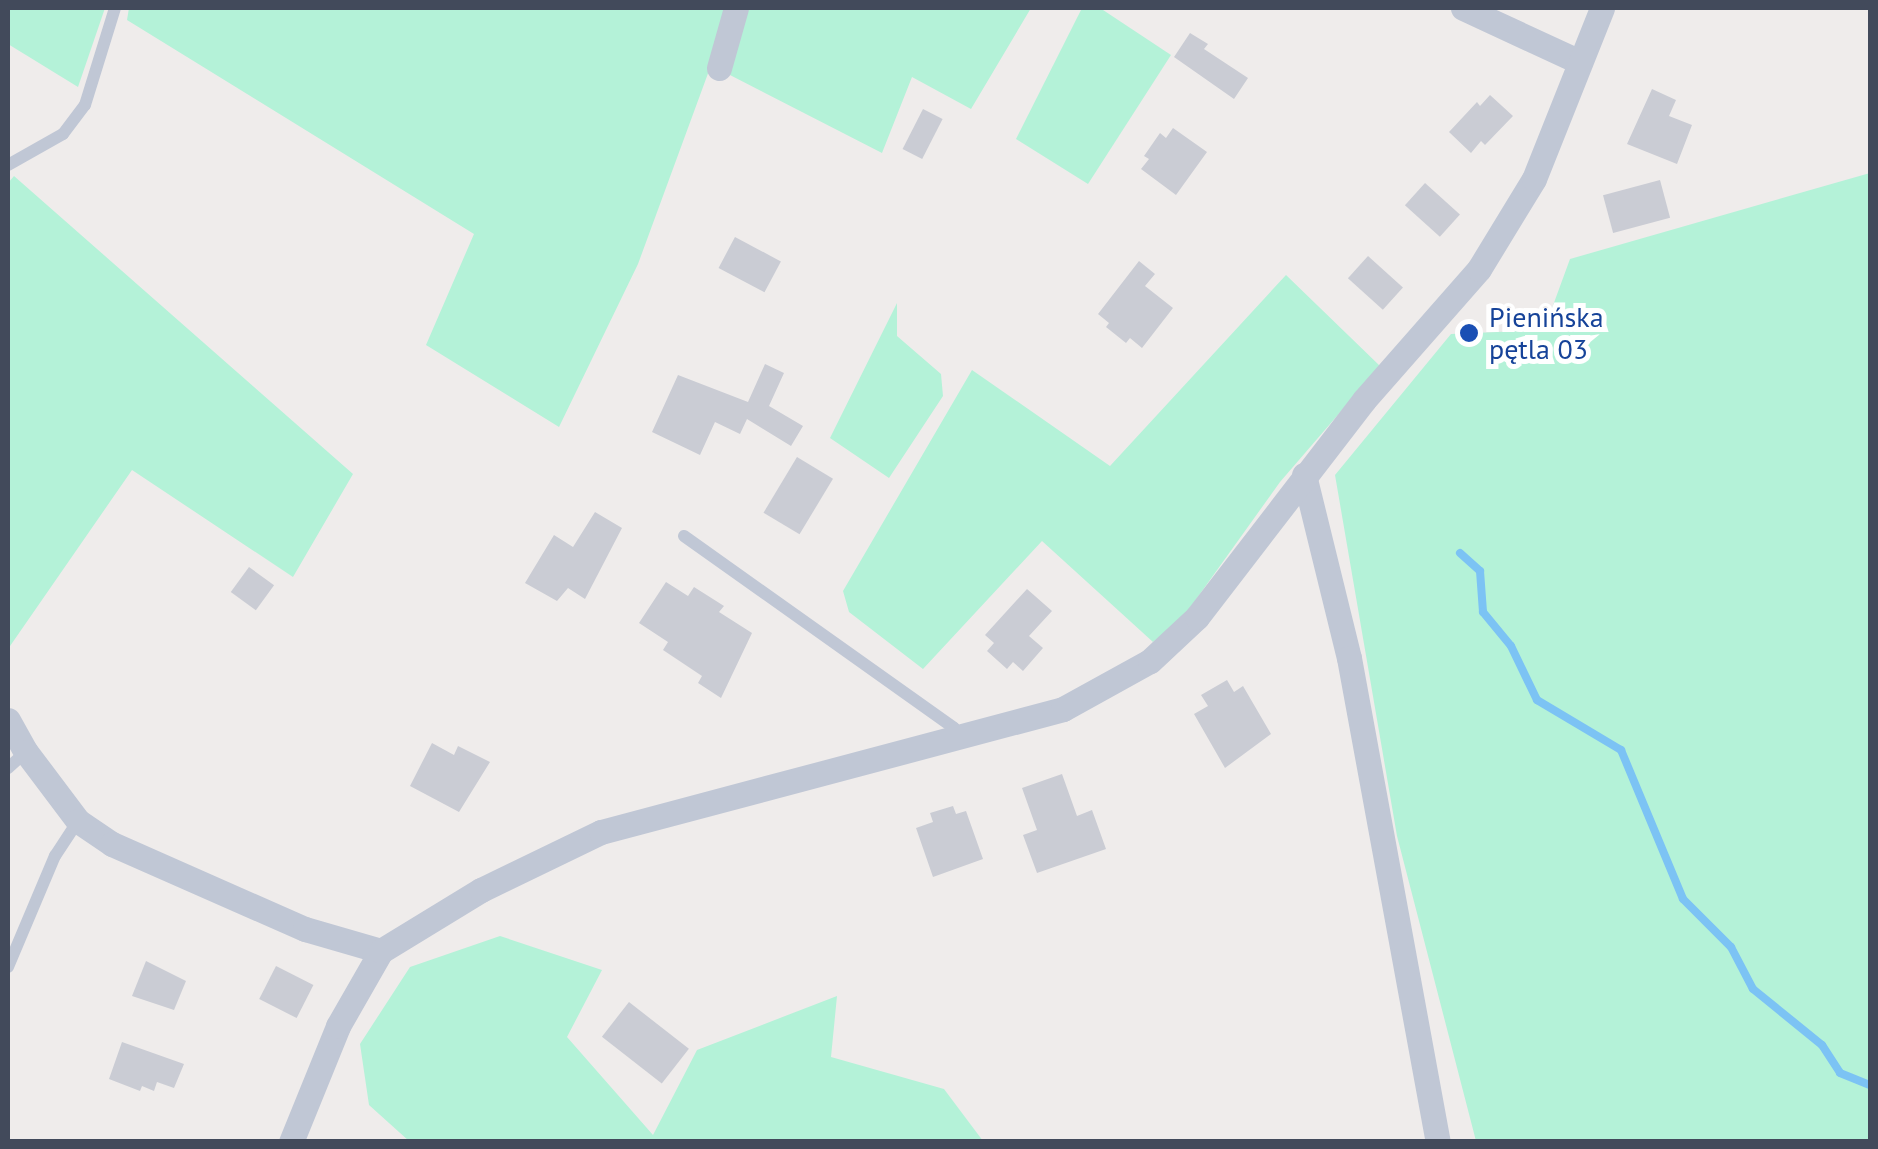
<!DOCTYPE html>
<html>
<head>
<meta charset="utf-8">
<style>
	body { margin:0 }
	#map { position:relative; width:1878px; height:1149px; overflow:hidden; background:#efeceb; font-family:"PT Sans",sans-serif }
	div>[style] { position:absolute }
	[style*='--x'] { left:calc(var(--x)*1px); top:calc(var(--y)*1px); width:calc(var(--w)*1px); rotate:calc(var(--a)*1deg) }
	.green>* { inset:0; background:#b4f2d8 }
	.stream>* { height:8px; margin:-4px; padding:0 4px; transform-origin:4px; border-radius:4px; background:#7cc3f4 }
	.building>* { inset:0; background:#caccd4; transform-origin:0 0 }
	.lane>* { height:12px; margin:-6px; padding:0 6px; transform-origin:6px; border-radius:6px; background:#c0c7d5 }
	.street>* { height:25px; margin:-12.5px; padding:0 12.5px; transform-origin:12.5px; border-radius:12.5px; background:#c0c7d5 }
	.dots>* { width:28px; height:28px; translate:-50% -50%; box-sizing:border-box; border:5px solid #fff; border-radius:50% }
	span { translate:-50% -50%; white-space:nowrap; text-align:center; line-height:1.15; -webkit-text-stroke:10px #fff; paint-order:stroke }
	.transit-label { font-size:28px; color:#164399 }
	.left { translate:0 -50%; text-align:left }
	.frame { position:absolute; inset:0; border:10px solid #424a5b; pointer-events:none }
</style>
</head>
<body>
<div id="map">
	<div class="green">
		<div style="clip-path:polygon(8px 8px,105px 8px,78px 87px,8px 44px)"></div>
		<div style="clip-path:polygon(129px 8px,727px 8px,710px 68px,638px 264px,559px 427px,426px 345px,474px 234px,127px 20px)"></div>
		<div style="clip-path:polygon(747px 8px,1031px 8px,971px 109px,912px 77px,882px 153px,728px 74px)"></div>
		<div style="clip-path:polygon(1082px 8px,1100px 8px,1171px 55px,1088px 184px,1016px 139px)"></div>
		<div style="clip-path:polygon(1870px 173px,1870px 1141px,1476px 1141px,1397px 836px,1335px 475px,1451px 334px,1544px 330px,1570px 259px)"></div>
		<div style="clip-path:polygon(14px 176px,353px 474px,293px 577px,132px 470px,8px 649px,8px 183px)"></div>
		<div style="clip-path:polygon(1286px 275px,1380px 366px,1280px 482px,1182px 619px,1153px 642px,1042px 541px,923px 669px,849px 612px,843px 591px,972px 370px,1110px 466px)"></div>
		<div style="clip-path:polygon(897px 303px,897px 336px,941px 374px,943px 396px,889px 478px,830px 438px)"></div>
		<div style="clip-path:polygon(500px 936px,602px 970px,567px 1037px,653px 1135px,697px 1050px,837px 996px,831px 1057px,944px 1089px,983px 1141px,409px 1141px,369px 1105px,360px 1044px,410px 967px)"></div>
	</div>
	<div class="stream">
		<div style="--x:1460;--y:553;--w:27;--a:42"></div>
		<div style="--x:1480;--y:571;--w:41;--a:85.8"></div>
		<div style="--x:1483;--y:612;--w:44;--a:50.5"></div>
		<div style="--x:1511;--y:646;--w:60;--a:64.3"></div>
		<div style="--x:1537;--y:700;--w:98;--a:30.8"></div>
		<div style="--x:1621;--y:750;--w:161;--a:67.4"></div>
		<div style="--x:1683;--y:899;--w:68;--a:45"></div>
		<div style="--x:1731;--y:947;--w:47;--a:62.4"></div>
		<div style="--x:1753;--y:989;--w:89;--a:39.1"></div>
		<div style="--x:1822;--y:1045;--w:33;--a:57"></div>
		<div style="--x:1840;--y:1073;--w:32;--a:22"></div>
	</div>
	<div class="building">
		<div style="clip-path:polygon(1190px 33px,1208px 44px,1204px 49px,1248px 78px,1234px 99px,1174px 57px)"></div>
		<div style="clip-path:polygon(1652px 89px,1676px 100px,1669px 116px,1692px 125px,1677px 164px,1627px 144px)"></div>
		<div style="clip-path:polygon(1490px 95px,1513px 116px,1485px 145px,1481px 141px,1471px 153px,1449px 132px,1477px 102px,1480px 106px)"></div>
		<div style="left:923px;top:109px;width:22px;height:45px;rotate:27deg"></div>
		<div style="clip-path:polygon(1173px 128px,1207px 152px,1176px 195px,1141px 169px,1149px 159px,1144px 156px,1160px 133px,1166px 138px)"></div>
		<div style="left:1660px;top:180px;width:39px;height:59px;rotate:75deg"></div>
		<div style="left:1425px;top:183px;width:47px;height:30px;rotate:42deg"></div>
		<div style="left:735px;top:237px;width:52px;height:35px;rotate:28deg"></div>
		<div style="left:1368px;top:256px;width:47px;height:30px;rotate:42deg"></div>
		<div style="clip-path:polygon(1139px 261px,1155px 274px,1145px 286px,1173px 308px,1142px 348px,1130px 338px,1126px 343px,1106px 327px,1109px 323px,1098px 314px)"></div>
		<div style="clip-path:polygon(765px 364px,784px 373px,769px 406px,803px 426px,791px 446px,747px 419px,740px 434px,715px 422px,700px 455px,652px 432px,678px 375px,748px 402px)"></div>
		<div style="left:797px;top:457px;width:42px;height:65px;rotate:31deg"></div>
		<div style="clip-path:polygon(595px 512px,622px 528px,585px 599px,568px 588px,557px 601px,525px 583px,554px 535px,573px 547px)"></div>
		<div style="left:249px;top:567px;width:31px;height:31px;rotate:36deg"></div>
		<div style="clip-path:polygon(666px 582px,688px 596px,694px 587px,724px 606px,719px 612px,752px 633px,721px 698px,698px 683px,702px 676px,663px 650px,668px 642px,639px 623px)"></div>
		<div style="clip-path:polygon(1027px 589px,1052px 611px,1029px 636px,1043px 648px,1023px 671px,1013px 662px,1007px 669px,987px 651px,994px 643px,985px 635px)"></div>
		<div style="clip-path:polygon(1227px 680px,1234px 692px,1243px 686px,1271px 734px,1225px 768px,1194px 714px,1208px 706px,1201px 695px)"></div>
		<div style="clip-path:polygon(432px 743px,454px 755px,458px 746px,490px 762px,459px 812px,410px 786px)"></div>
		<div style="clip-path:polygon(1062px 774px,1077px 816px,1092px 810px,1106px 849px,1037px 873px,1023px 835px,1037px 830px,1022px 788px)"></div>
		<div style="clip-path:polygon(953px 806px,956px 814px,966px 811px,983px 859px,933px 877px,916px 828px,933px 822px,930px 813px)"></div>
		<div style="clip-path:polygon(146px 961px,186px 981px,174px 1010px,132px 996px)"></div>
		<div style="left:276px;top:966px;width:42px;height:37px;rotate:27deg"></div>
		<div style="left:629px;top:1002px;width:76px;height:44px;rotate:38deg"></div>
		<div style="clip-path:polygon(122px 1042px,184px 1064px,174px 1088px,157px 1082px,154px 1091px,142px 1086px,140px 1091px,109px 1079px)"></div>
	</div>
	<div class="lane">
		<div style="--x:8;--y:165;--w:63;--a:-29.4"></div>
		<div style="--x:63;--y:134;--w:36;--a:-53"></div>
		<div style="--x:85;--y:105;--w:102;--a:-72.8"></div>
		<div style="--x:684;--y:536;--w:331;--a:35.4"></div>
		<div style="--x:954;--y:728;--w:10;--a:61"></div>
		<div style="--x:8;--y:768;--w:24;--a:-42"></div>
		<div style="--x:8;--y:967;--w:121;--a:-67.1"></div>
		<div style="--x:55;--y:856;--w:42;--a:-56.7"></div>
	</div>
	<div class="street">
		<div style="--x:1463;--y:8;--w:129;--a:24.8"></div>
		<div style="--x:719;--y:68;--w:62;--a:-74.2"></div>
		<div style="--x:1304;--y:475;--w:188;--a:76.2"></div>
		<div style="--x:1349;--y:658;--w:492;--a:79.6"></div>
		<div style="--x:8;--y:720;--w:37;--a:61"></div>
		<div style="--x:26;--y:752;--w:86;--a:53"></div>
		<div style="--x:78;--y:821;--w:41;--a:34.1"></div>
		<div style="--x:112;--y:844;--w:211;--a:23.8"></div>
		<div style="--x:305;--y:929;--w:79;--a:16.1"></div>
		<div style="--x:291;--y:1142;--w:125;--a:-67.9"></div>
		<div style="--x:338;--y:1026;--w:86;--a:-60.2"></div>
		<div style="--x:381;--y:951;--w:117;--a:-31.4"></div>
		<div style="--x:481;--y:890;--w:133;--a:-25.8"></div>
		<div style="--x:601;--y:832;--w:478;--a:-14.9"></div>
		<div style="--x:1063;--y:709;--w:99;--a:-28.9"></div>
		<div style="--x:1150;--y:661;--w:64;--a:-43.1"></div>
		<div style="--x:1197;--y:617;--w:274;--a:-52.4"></div>
		<div style="--x:1364;--y:400;--w:174;--a:-48.7"></div>
		<div style="--x:1479;--y:269;--w:105;--a:-58.6"></div>
		<div style="--x:1534;--y:179;--w:184;--a:-68.3"></div>
	</div>
	<div class="dots">
		<div style="left:1469px;top:333px;background:#1a4fb4"></div>
	</div>
	<div class="transit-label">
		<span class="left" style="left:1489px;top:333px">Pienińska<br>pętla 03</span>
	</div>
	<div class="frame"></div>
</div>
</body>
</html>
